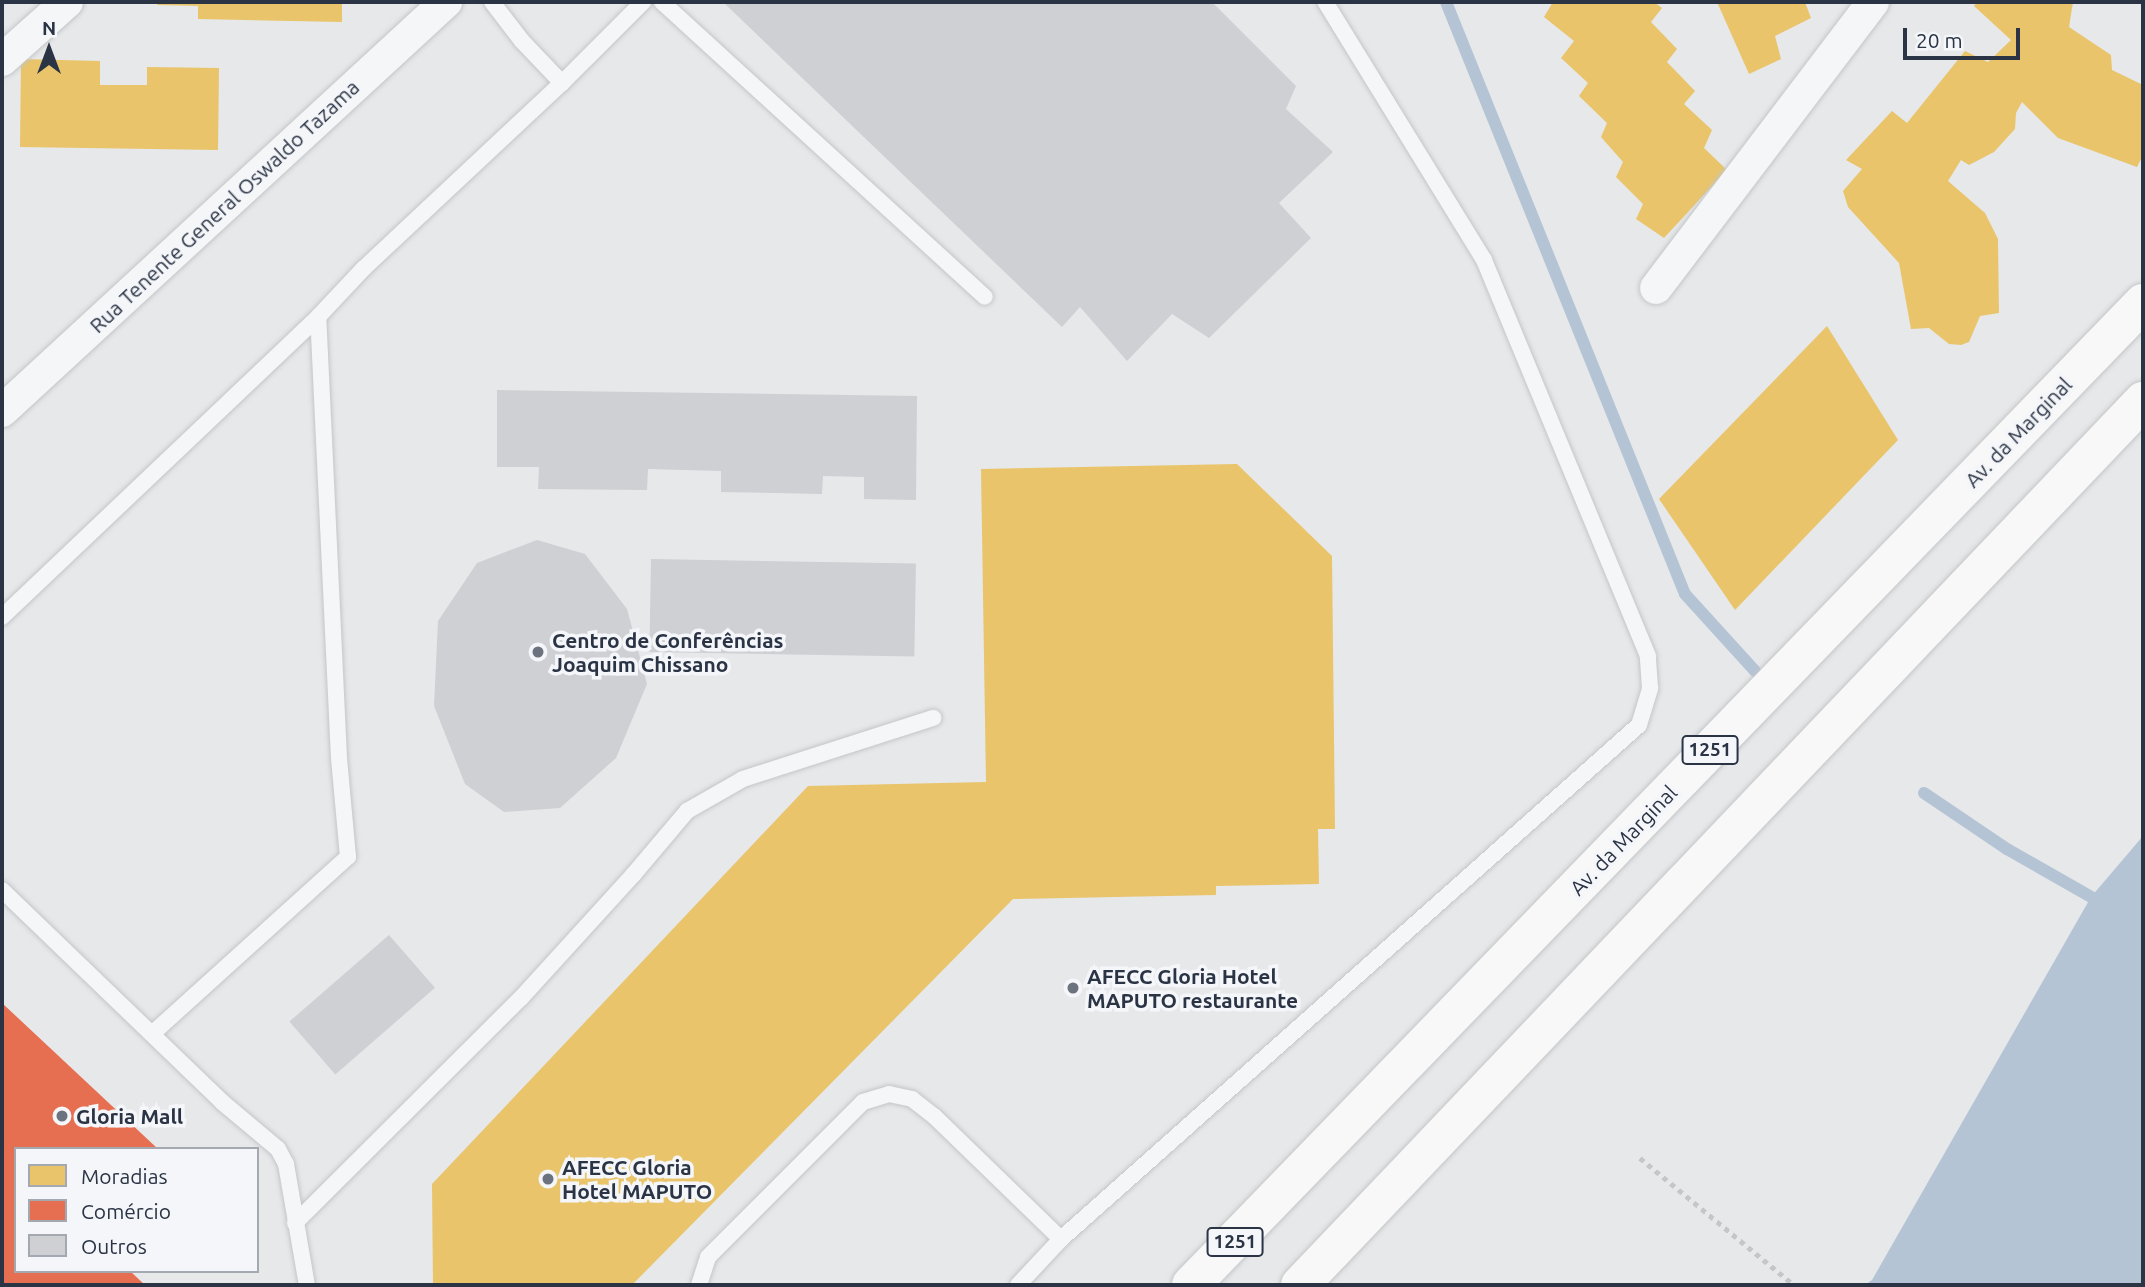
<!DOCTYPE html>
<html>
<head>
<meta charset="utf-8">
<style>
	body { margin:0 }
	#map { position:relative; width:2145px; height:1287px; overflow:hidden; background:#e6e8ea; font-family:Ubuntu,sans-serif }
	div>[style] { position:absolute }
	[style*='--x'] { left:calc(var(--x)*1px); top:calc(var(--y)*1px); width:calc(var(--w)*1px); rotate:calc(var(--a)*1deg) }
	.water>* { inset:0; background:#b4c4d5 }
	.homes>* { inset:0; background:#e9c46a }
	.shops>* { inset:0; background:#e76f51 }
	.stream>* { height:12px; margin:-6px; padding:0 6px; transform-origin:6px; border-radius:6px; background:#b4c4d5 }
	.building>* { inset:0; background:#ced0d3; transform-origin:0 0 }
	.path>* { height:4.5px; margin-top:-2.25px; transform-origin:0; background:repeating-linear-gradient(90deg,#c5c6ca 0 5px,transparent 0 10px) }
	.roads { filter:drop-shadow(0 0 2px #c4c6c8) drop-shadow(0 0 2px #c4c6c8) }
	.lane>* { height:16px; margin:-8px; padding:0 8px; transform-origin:8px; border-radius:8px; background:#f5f6f7 }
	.street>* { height:32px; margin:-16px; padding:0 16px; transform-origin:16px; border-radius:16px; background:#f5f6f7 }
	.primary>* { height:38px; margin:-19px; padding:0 19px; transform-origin:19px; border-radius:19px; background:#f8f8f8 }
	.dots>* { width:19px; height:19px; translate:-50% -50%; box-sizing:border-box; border:4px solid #f4f6f9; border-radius:50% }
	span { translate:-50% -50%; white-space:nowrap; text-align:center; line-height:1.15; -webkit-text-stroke:7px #f4f6f9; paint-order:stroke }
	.shield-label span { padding:2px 5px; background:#f4f6f9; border:2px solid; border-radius:5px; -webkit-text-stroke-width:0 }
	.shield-label { font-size:19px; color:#2b3445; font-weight:700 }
	.street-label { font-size:21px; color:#2b3445 }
	.poi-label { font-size:21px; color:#2b3445; font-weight:700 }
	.left { translate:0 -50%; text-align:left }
	.frame { position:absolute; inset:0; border:4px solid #2b3445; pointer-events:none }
	.legend { position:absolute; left:14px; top:1147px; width:245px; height:126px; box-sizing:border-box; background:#f4f6f9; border:2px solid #a4a8b1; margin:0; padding:9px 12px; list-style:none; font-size:21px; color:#2b3445 }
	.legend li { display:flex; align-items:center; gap:14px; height:35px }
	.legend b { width:35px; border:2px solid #a4a8b1 }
	.north { position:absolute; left:14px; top:14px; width:70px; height:70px; -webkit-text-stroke:5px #f4f6f9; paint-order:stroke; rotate:0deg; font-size:19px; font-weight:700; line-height:28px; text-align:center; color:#2b3445 }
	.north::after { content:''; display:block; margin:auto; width:24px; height:32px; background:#2b3445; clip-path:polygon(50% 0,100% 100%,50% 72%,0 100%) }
	.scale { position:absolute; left:1903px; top:28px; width:117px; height:32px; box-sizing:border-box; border:4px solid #2b3445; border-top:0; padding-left:9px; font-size:21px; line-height:24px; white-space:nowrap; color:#2b3445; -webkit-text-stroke:5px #f4f6f9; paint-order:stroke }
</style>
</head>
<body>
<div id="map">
	<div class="water">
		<div style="clip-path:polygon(2143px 836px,2143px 1285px,1865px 1285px,1872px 1280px,2091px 897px)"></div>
	</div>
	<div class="homes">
		<div style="clip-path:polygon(158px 2px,342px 2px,342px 22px,198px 19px,198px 6px,157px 5px)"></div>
		<div style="clip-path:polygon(1553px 2px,1654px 2px,1662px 8px,1651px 22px,1677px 49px,1667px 62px,1695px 91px,1684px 104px,1712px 130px,1704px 148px,1727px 170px,1664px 238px,1636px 219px,1643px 204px,1616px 177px,1623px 162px,1601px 137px,1607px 123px,1579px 96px,1588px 83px,1561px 58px,1574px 41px,1544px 17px)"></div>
		<div style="clip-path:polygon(1717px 2px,1805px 2px,1811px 18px,1775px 36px,1781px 59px,1749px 74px)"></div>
		<div style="clip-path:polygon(1977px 2px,2073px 2px,2069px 27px,2111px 55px,2112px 70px,2143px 85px,2143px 155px,2137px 167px,2058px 138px,2022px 102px,2016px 113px,2015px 129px,1994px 152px,1969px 165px,1961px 160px,1948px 181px,1985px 213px,1998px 239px,1999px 313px,1980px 316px,1969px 342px,1961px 345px,1949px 344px,1929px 328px,1911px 329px,1899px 263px,1848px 207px,1843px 191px,1862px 169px,1846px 160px,1892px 111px,1907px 123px,1965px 51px,1988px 62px,2011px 40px,1974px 6px)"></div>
		<div style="clip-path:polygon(21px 59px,100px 61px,100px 85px,147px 85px,147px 67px,219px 68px,218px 150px,20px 147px)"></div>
		<div style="clip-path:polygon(1827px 326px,1898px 440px,1735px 610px,1659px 499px)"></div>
		<div style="clip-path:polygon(1237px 464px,1332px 556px,1335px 829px,1318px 829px,1319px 884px,1216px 886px,1216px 895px,1013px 899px,632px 1285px,433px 1285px,432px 1184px,808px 786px,986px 782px,981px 469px)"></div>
	</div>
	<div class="shops">
		<div style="clip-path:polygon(2px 1003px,158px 1149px,16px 1149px,16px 1271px,130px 1271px,145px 1285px,2px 1285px)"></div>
	</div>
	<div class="stream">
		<div style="--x:1446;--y:2;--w:638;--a:68.02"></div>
		<div style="--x:1685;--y:594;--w:104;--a:47.7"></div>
		<div style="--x:1924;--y:793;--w:100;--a:34"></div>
		<div style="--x:2007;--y:849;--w:97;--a:29.7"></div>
	</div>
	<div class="building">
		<div style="clip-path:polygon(723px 2px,1212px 2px,1296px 86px,1286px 109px,1333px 152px,1279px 203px,1311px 238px,1209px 338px,1172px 314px,1127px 361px,1080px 307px,1062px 327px)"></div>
		<div style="clip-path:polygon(497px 390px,917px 396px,916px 500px,864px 499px,864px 477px,823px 476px,822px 494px,721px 492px,721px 471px,648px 469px,647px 490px,538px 489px,539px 467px,497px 467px)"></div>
		<div style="clip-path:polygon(537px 540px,585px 554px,627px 609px,647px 684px,616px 758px,560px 808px,504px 812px,465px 784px,434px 706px,438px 621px,477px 563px)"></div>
		<div style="left:651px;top:559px;width:265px;height:93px;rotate:1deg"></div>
		<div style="left:389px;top:935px;width:70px;height:132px;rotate:49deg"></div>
	</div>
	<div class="path">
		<div style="--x:1640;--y:1158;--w:200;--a:39.5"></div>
	</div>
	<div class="roads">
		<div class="lane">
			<div style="--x:662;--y:2;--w:437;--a:42.4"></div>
			<div style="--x:562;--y:83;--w:115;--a:-45"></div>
			<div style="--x:2;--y:617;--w:436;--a:-43.5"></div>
			<div style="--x:318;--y:317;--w:66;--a:-46.8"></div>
			<div style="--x:363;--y:269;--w:272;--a:-43.1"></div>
			<div style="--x:562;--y:83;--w:58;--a:-133.6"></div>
			<div style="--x:522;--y:41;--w:49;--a:-127.6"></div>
			<div style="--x:2;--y:890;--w:306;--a:43.9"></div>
			<div style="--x:222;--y:1102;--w:73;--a:40"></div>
			<div style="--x:278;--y:1149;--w:17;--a:62"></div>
			<div style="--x:286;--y:1164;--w:123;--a:80.2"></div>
			<div style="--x:153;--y:1033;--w:263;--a:-42.1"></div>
			<div style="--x:348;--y:857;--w:99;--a:-95.2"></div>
			<div style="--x:339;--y:758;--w:441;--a:-92.7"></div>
			<div style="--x:295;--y:1223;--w:319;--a:-44.9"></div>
			<div style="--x:521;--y:998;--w:166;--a:-47.7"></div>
			<div style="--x:633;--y:875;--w:84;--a:-49.8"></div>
			<div style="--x:687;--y:811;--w:64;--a:-29.7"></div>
			<div style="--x:743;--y:779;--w:200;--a:-17.8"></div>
			<div style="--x:699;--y:1285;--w:29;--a:-72"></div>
			<div style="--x:708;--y:1257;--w:219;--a:-45"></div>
			<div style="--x:863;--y:1102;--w:27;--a:-17"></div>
			<div style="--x:889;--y:1094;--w:24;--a:12"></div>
			<div style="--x:912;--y:1099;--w:28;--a:38"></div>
			<div style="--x:934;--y:1116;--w:177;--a:44.1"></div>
			<div style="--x:1018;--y:1285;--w:63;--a:-46.9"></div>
			<div style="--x:1061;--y:1239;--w:773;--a:-41.65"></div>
			<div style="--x:1639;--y:725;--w:39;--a:-73"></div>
			<div style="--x:1650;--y:688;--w:32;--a:-94"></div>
			<div style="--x:1648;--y:656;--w:429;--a:-112.5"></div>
			<div style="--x:1484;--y:260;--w:303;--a:-121.6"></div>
		</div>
		<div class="street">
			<div style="--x:2;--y:60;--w:87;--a:-41.7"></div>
			<div style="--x:1656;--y:288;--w:359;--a:-52.8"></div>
			<div style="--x:2;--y:411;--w:604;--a:-42.65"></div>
		</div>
		<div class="primary">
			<div style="--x:1191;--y:1285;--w:1368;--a:-45.89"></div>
			<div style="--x:1300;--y:1285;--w:1222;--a:-46.36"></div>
		</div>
	</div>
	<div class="dots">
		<div style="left:538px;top:652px;background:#6c737f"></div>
		<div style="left:1073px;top:988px;background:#6c737f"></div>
		<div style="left:62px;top:1116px;background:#6c737f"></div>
		<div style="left:548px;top:1179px;background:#6c737f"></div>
	</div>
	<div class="shield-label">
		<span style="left:1710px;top:750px">1251</span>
		<span style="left:1235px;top:1242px">1251</span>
	</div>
	<div class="street-label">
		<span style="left:224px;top:206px;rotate:-43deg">Rua Tenente General Oswaldo Tazama</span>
		<span style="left:2018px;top:432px;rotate:-46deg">Av. da Marginal</span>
		<span style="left:1623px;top:840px;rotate:-46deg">Av. da Marginal</span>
	</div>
	<div class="poi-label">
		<span class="left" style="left:552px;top:652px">Centro de Conferências<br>Joaquim Chissano</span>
		<span class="left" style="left:1087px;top:988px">AFECC Gloria Hotel<br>MAPUTO restaurante</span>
		<span class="left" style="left:76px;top:1116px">Gloria Mall</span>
		<span class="left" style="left:562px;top:1179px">AFECC Gloria<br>Hotel MAPUTO</span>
	</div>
	<div class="frame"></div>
	<ul class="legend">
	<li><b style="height:19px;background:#e9c46a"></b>Moradias</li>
	<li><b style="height:19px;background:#e76f51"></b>Comércio</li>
	<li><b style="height:19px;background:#ced0d3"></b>Outros</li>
	</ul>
	<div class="north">N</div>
	<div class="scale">20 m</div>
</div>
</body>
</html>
